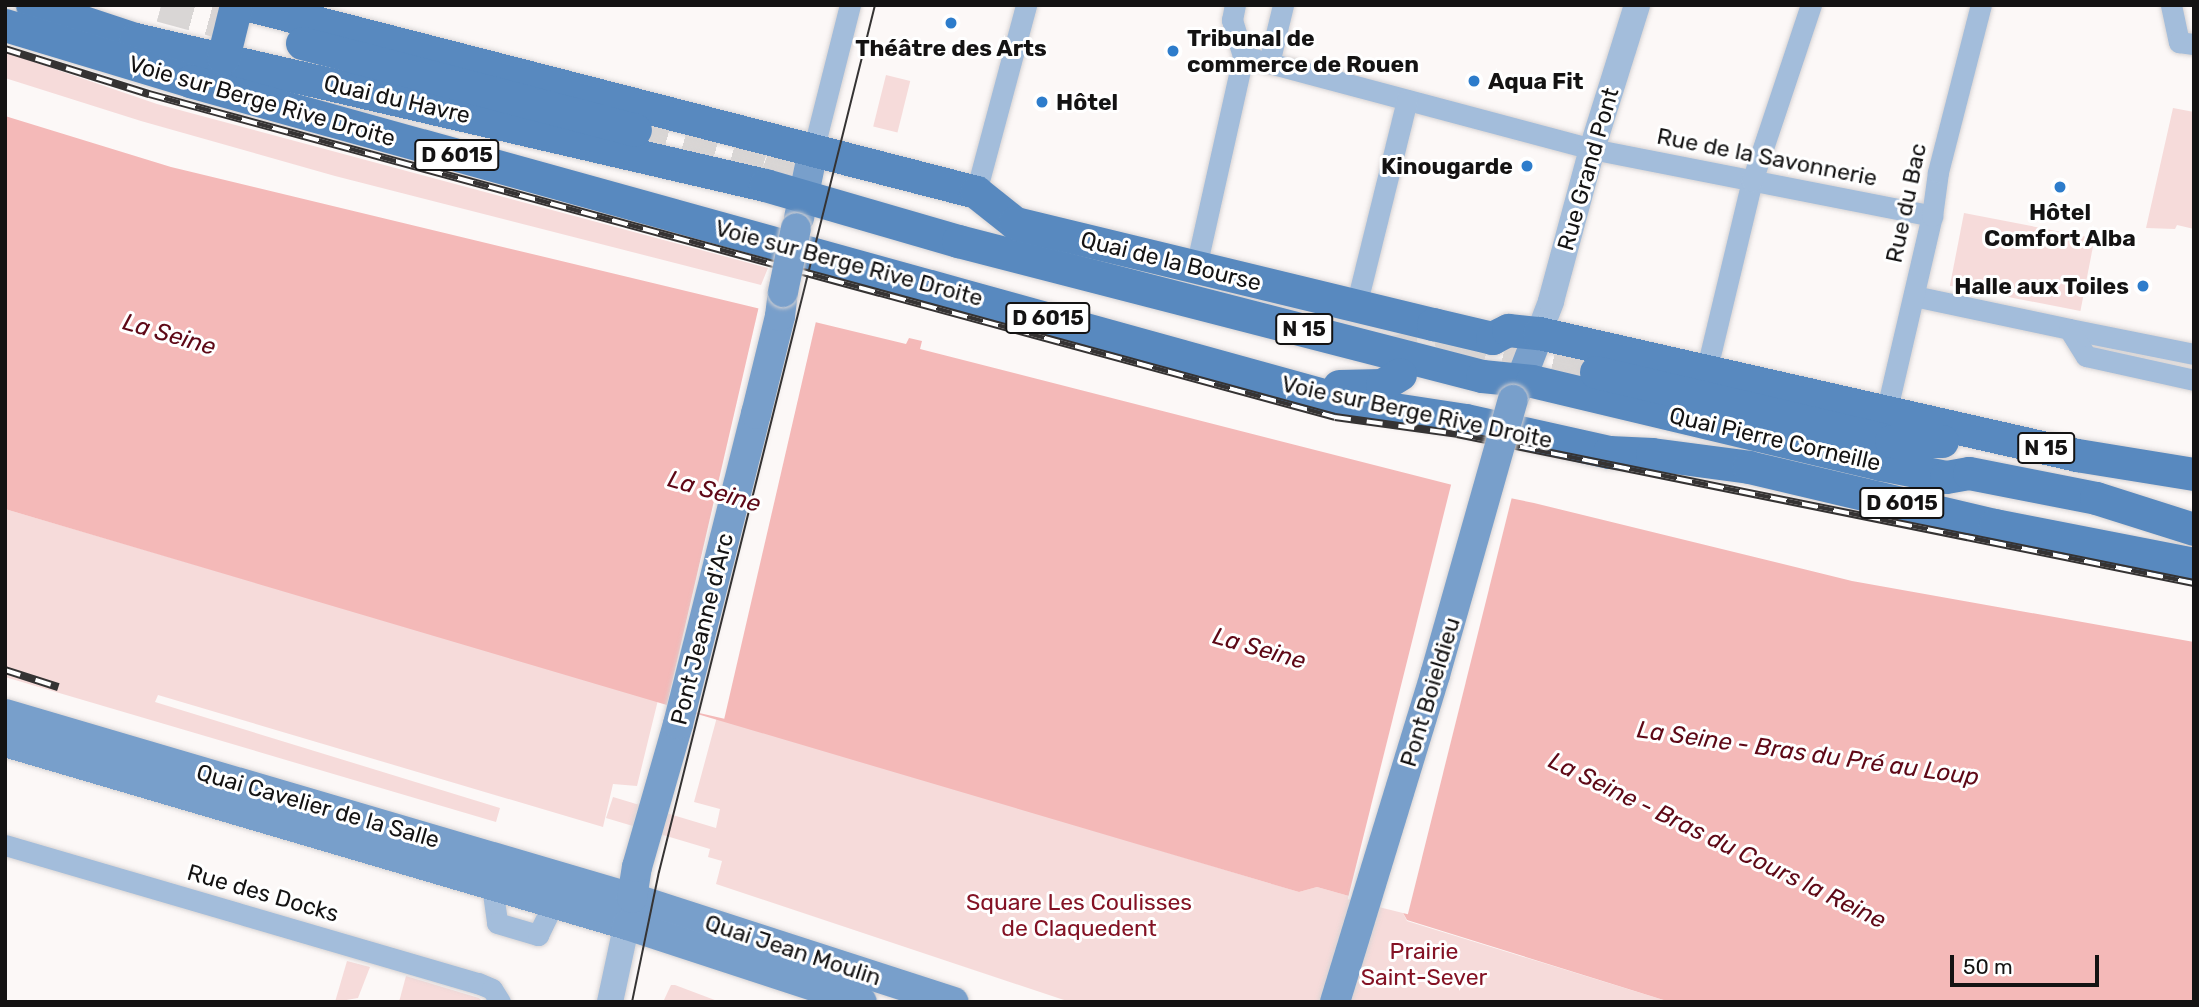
<!DOCTYPE html>
<html>
<head>
<meta charset="utf-8">
<style>
	body { margin:0 }
	#map { position:relative; width:2199px; height:1007px; overflow:hidden; background:#fcf8f7; font-family:Rubik,sans-serif }
	div>[style] { position:absolute }
	[style*='--x'] { left:calc(var(--x)*1px); top:calc(var(--y)*1px); width:calc(var(--w)*1px); rotate:calc(var(--a)*1deg) }
	.green>* { inset:0; background:#f6dbda; transform-origin:0 0 }
	.water>* { inset:0; background:#f4b9b8 }
	.pier>* { inset:0; background:#fcf8f7; transform-origin:0 0 }
	.primary-tunnel>* { height:33px; margin-top:-16.5px; transform-origin:0; background:repeating-linear-gradient(90deg,#d9d6d5 0 33px,transparent 0 50px) }
	.roads { filter:drop-shadow(0 0 2px #d7d3d3) drop-shadow(0 0 2px #d7d3d3) }
	.minor>* { height:21px; margin:-10.5px; padding:0 10.5px; transform-origin:10.5px; border-radius:10.5px; background:#a3bddb }
	.tertiary>* { height:26px; margin:-13px; padding:0 13px; transform-origin:13px; border-radius:13px; background:#a3bddb }
	.secondary>* { height:30px; margin:-15px; padding:0 15px; transform-origin:15px; border-radius:15px; background:#789fcb }
	.primary>* { height:33px; margin:-16.5px; padding:0 16.5px; transform-origin:16.5px; border-radius:16.5px; background:#5889bf }
	.tram>* { height:2px; margin:-1px; padding:0 1px; transform-origin:1px; border-radius:1px; background:#353333 }
	.rail>* { height:8px; margin-top:-4px; transform-origin:0; background:repeating-linear-gradient(90deg,#fff 0 16px,#353333 0 32px); box-sizing:border-box; border-block:2px solid #353333 }
	.bridges { filter:drop-shadow(0 0 2px #d7d3d3) drop-shadow(0 0 2px #d7d3d3) }
	.secondary-bridge>* { height:30px; margin:-15px; padding:0 15px; transform-origin:15px; border-radius:15px; background:#789fcb }
	.dots>* { width:19px; height:19px; translate:-50% -50%; box-sizing:border-box; border:4px solid #fff; border-radius:50% }
	span { translate:-50% -50%; white-space:nowrap; text-align:center; line-height:1.15; -webkit-text-stroke:6px #fff; paint-order:stroke }
	.shield-label span { padding:2px 5px; background:#fff; border:2px solid; border-radius:5px; -webkit-text-stroke-width:0 }
	.shield-label { font-size:21px; color:#141313; font-weight:700 }
	.poi-label { font-size:23px; color:#141313; font-weight:700 }
	.left { translate:0 -50%; text-align:left }
	.right { translate:-100% -50%; text-align:right }
	.street-label { font-size:23px; color:#141313 }
	.park-label { font-size:23px; color:#841224 }
	.water-label { font-size:24px; color:#5e0816; font-style:italic }
	.frame { position:absolute; inset:0; border:7px solid #141313; pointer-events:none }
	.scale { position:absolute; left:1950px; top:955px; width:149px; height:32px; box-sizing:border-box; border:4px solid #141313; border-top:0; padding-left:9px; font-size:21px; line-height:24px; white-space:nowrap; color:#141313; -webkit-text-stroke:5px #fff; paint-order:stroke }
</style>
</head>
<body>
<div id="map">
	<div class="green">
		<div style="clip-path:polygon(5px 52px,157px 104px,768px 268px,761px 285px,335px 176px,141px 121px,5px 78px)"></div>
		<div style="left:886px;top:75px;width:25px;height:53px;rotate:14deg"></div>
		<div style="clip-path:polygon(2173px 108px,2194px 112px,2194px 229px,2177px 225px,2175px 229px,2146px 228px)"></div>
		<div style="left:1964px;top:213px;width:133px;height:74px;rotate:11deg"></div>
		<div style="clip-path:polygon(5px 509px,658px 700px,637px 786px,613px 784px,603px 827px,158px 695px,155px 702px,500px 808px,496px 822px,5px 677px)"></div>
		<div style="clip-path:polygon(717px 717px,1299px 892px,1317px 887px,1402px 911px,1407px 921px,1670px 1002px,1070px 1002px,716px 884px,722px 861px,708px 857px,710px 849px,606px 818px,613px 797px,716px 828px,720px 809px,694px 802px)"></div>
		<div style="clip-path:polygon(347px 961px,370px 967px,358px 998px,335px 1002px)"></div>
		<div style="clip-path:polygon(406px 976px,479px 998px,483px 1002px,399px 1002px)"></div>
		<div style="clip-path:polygon(671px 985px,675px 985px,720px 1002px,663px 1002px)"></div>
	</div>
	<div class="water">
		<div style="clip-path:polygon(5px 116px,171px 167px,906px 344px,909px 338px,922px 341px,920px 349px,1480px 492px,1534px 503px,1852px 581px,2194px 642px,2194px 1002px,1670px 1002px,1407px 920px,1402px 911px,1317px 887px,1299px 892px,5px 509px)"></div>
	</div>
	<div class="pier">
		<div style="left:759px;top:306px;width:59px;height:410px;rotate:13deg"></div>
		<div style="left:1452px;top:481px;width:62px;height:431px;rotate:14deg"></div>
	</div>
	<div class="primary-tunnel">
		<div style="--x:161;--y:5;--w:91;--a:15.3"></div>
		<div style="--x:635;--y:130;--w:133;--a:15.7"></div>
		<div style="--x:763;--y:166;--w:58;--a:21.3"></div>
		<div style="--x:1386;--y:353;--w:70;--a:-9.9"></div>
		<div style="--x:1455;--y:341;--w:144;--a:12.4"></div>
	</div>
	<div class="roads">
		<div class="minor">
			<div style="--x:2171;--y:5;--w:38;--a:78"></div>
			<div style="--x:2179;--y:42;--w:15;--a:8"></div>
			<div style="--x:1243;--y:56;--w:361;--a:14.9"></div>
			<div style="--x:1592;--y:149;--w:347;--a:11.1"></div>
			<div style="--x:1269;--y:63;--w:60;--a:-76.4"></div>
			<div style="--x:813;--y:151;--w:151;--a:-75.8"></div>
			<div style="--x:976;--y:192;--w:194;--a:-75"></div>
			<div style="--x:1196;--y:267;--w:216;--a:-77.4"></div>
			<div style="--x:1243;--y:56;--w:38;--a:-107"></div>
			<div style="--x:1232;--y:20;--w:15;--a:-79"></div>
			<div style="--x:1914;--y:296;--w:158;--a:12"></div>
			<div style="--x:1356;--y:306;--w:212;--a:-76.1"></div>
			<div style="--x:2194;--y:354;--w:127;--a:-168.7"></div>
			<div style="--x:2069;--y:329;--w:32;--a:58"></div>
			<div style="--x:2086;--y:356;--w:111;--a:12.5"></div>
			<div style="--x:1706;--y:372;--w:196;--a:-76.5"></div>
			<div style="--x:1752;--y:181;--w:186;--a:-71.5"></div>
			<div style="--x:1886;--y:413;--w:202;--a:-76.9"></div>
			<div style="--x:1932;--y:216;--w:44;--a:-82.2"></div>
			<div style="--x:1938;--y:172;--w:172;--a:-75.6"></div>
			<div style="--x:5;--y:845;--w:493;--a:16.3"></div>
			<div style="--x:478;--y:983;--w:15;--a:23"></div>
			<div style="--x:492;--y:989;--w:15;--a:58"></div>
			<div style="--x:492;--y:886;--w:37;--a:82"></div>
			<div style="--x:497;--y:923;--w:43;--a:16.3"></div>
			<div style="--x:538;--y:935;--w:34;--a:-64"></div>
		</div>
		<div class="tertiary">
			<div style="--x:1539;--y:333;--w:34;--a:-69"></div>
			<div style="--x:1551;--y:301;--w:157;--a:-74.9"></div>
			<div style="--x:1592;--y:149;--w:151;--a:-72.6"></div>
			<div style="--x:610;--y:1002;--w:100;--a:-77.9"></div>
		</div>
		<div class="secondary">
			<div style="--x:799;--y:218;--w:68;--a:-78.2"></div>
			<div style="--x:1513;--y:400;--w:72;--a:-68.8"></div>
			<div style="--x:5;--y:714;--w:653;--a:16.35"></div>
			<div style="--x:632;--y:898;--w:338;--a:17.9"></div>
			<div style="--x:5;--y:742;--w:648;--a:16.39"></div>
			<div style="--x:627;--y:925;--w:247;--a:18.1"></div>
			<div style="--x:632;--y:898;--w:31;--a:-81"></div>
			<div style="--x:637;--y:867;--w:149;--a:-74"></div>
			<div style="--x:678;--y:724;--w:320;--a:-75.9"></div>
			<div style="--x:756;--y:414;--w:101;--a:-76.2"></div>
			<div style="--x:780;--y:316;--w:24;--a:-83"></div>
		</div>
		<div class="primary">
			<div style="--x:32;--y:5;--w:108;--a:18.3"></div>
			<div style="--x:135;--y:39;--w:647;--a:13.05"></div>
			<div style="--x:765;--y:185;--w:201;--a:16.2"></div>
			<div style="--x:958;--y:241;--w:541;--a:14.45"></div>
			<div style="--x:1482;--y:376;--w:50;--a:5.7"></div>
			<div style="--x:1532;--y:381;--w:358;--a:13.4"></div>
			<div style="--x:1880;--y:464;--w:67;--a:11.1"></div>
			<div style="--x:1946;--y:477;--w:23;--a:-10"></div>
			<div style="--x:1969;--y:473;--w:129;--a:11.1"></div>
			<div style="--x:2096;--y:498;--w:103;--a:17.6"></div>
			<div style="--x:249;--y:5;--w:751;--a:14.42"></div>
			<div style="--x:976;--y:192;--w:50;--a:38.5"></div>
			<div style="--x:1015;--y:223;--w:430;--a:13.6"></div>
			<div style="--x:1433;--y:324;--w:61;--a:13.3"></div>
			<div style="--x:1492;--y:338;--w:18;--a:-27"></div>
			<div style="--x:1508;--y:330;--w:31;--a:6"></div>
			<div style="--x:1539;--y:333;--w:552;--a:12.78"></div>
			<div style="--x:2077;--y:455;--w:119;--a:9.2"></div>
			<div style="--x:5;--y:25;--w:193;--a:16.8"></div>
			<div style="--x:190;--y:81;--w:1202;--a:15.49"></div>
			<div style="--x:1348;--y:402;--w:119;--a:8.7"></div>
			<div style="--x:1466;--y:420;--w:147;--a:12.6"></div>
			<div style="--x:1609;--y:452;--w:43;--a:2.7"></div>
			<div style="--x:1652;--y:454;--w:98;--a:7.6"></div>
			<div style="--x:1749;--y:467;--w:253;--a:13.3"></div>
			<div style="--x:1995;--y:525;--w:203;--a:11.1"></div>
			<div style="--x:302;--y:43;--w:344;--a:14.6"></div>
			<div style="--x:223;--y:58;--w:55;--a:-76.2"></div>
			<div style="--x:1596;--y:372;--w:303;--a:13.2"></div>
			<div style="--x:1891;--y:441;--w:51;--a:0"></div>
			<div style="--x:1339;--y:386;--w:43;--a:-1.3"></div>
			<div style="--x:1382;--y:385;--w:21;--a:-31"></div>
		</div>
	</div>
	<div class="tram">
		<div style="--x:632;--y:1002;--w:133;--a:-78.3"></div>
		<div style="--x:659;--y:872;--w:894;--a:-76.01"></div>
	</div>
	<div class="rail">
		<div style="--x:5;--y:49;--w:151;--a:17.4"></div>
		<div style="--x:149;--y:94;--w:1229;--a:15.23"></div>
		<div style="--x:1335;--y:417;--w:123;--a:7.9"></div>
		<div style="--x:1457;--y:434;--w:752;--a:11.43"></div>
		<div style="--x:5;--y:670;--w:56;--a:17.8"></div>
	</div>
	<div class="bridges">
		<div class="secondary-bridge">
			<div style="--x:783;--y:292;--w:65;--a:-78.5"></div>
			<div style="--x:1335;--y:1002;--w:342;--a:-73"></div>
			<div style="--x:1435;--y:675;--w:286;--a:-74.2"></div>
		</div>
	</div>
	<div class="dots">
		<div style="left:951px;top:23px;background:#2d7ccb"></div>
		<div style="left:1173px;top:51px;background:#2d7ccb"></div>
		<div style="left:1474px;top:81px;background:#2d7ccb"></div>
		<div style="left:1042px;top:102px;background:#2d7ccb"></div>
		<div style="left:1527px;top:166px;background:#2d7ccb"></div>
		<div style="left:2060px;top:187px;background:#2d7ccb"></div>
		<div style="left:2143px;top:286px;background:#2d7ccb"></div>
	</div>
	<div class="shield-label">
		<span style="left:457px;top:155px">D 6015</span>
		<span style="left:1048px;top:318px">D 6015</span>
		<span style="left:1304px;top:329px">N 15</span>
		<span style="left:2046px;top:448px">N 15</span>
		<span style="left:1902px;top:503px">D 6015</span>
	</div>
	<div class="poi-label">
		<span class="left" style="left:1187px;top:51px">Tribunal de<br>commerce de Rouen</span>
		<span style="left:951px;top:48px">Théâtre des Arts</span>
		<span class="left" style="left:1488px;top:81px">Aqua Fit</span>
		<span class="left" style="left:1056px;top:102px">Hôtel</span>
		<span class="right" style="left:1513px;top:166px">Kinougarde</span>
		<span style="left:2060px;top:225px">Hôtel<br>Comfort Alba</span>
		<span class="right" style="left:2129px;top:286px">Halle aux Toiles</span>
	</div>
	<div class="street-label">
		<span style="left:397px;top:99px;rotate:13deg">Quai du Havre</span>
		<span style="left:262px;top:101px;rotate:16deg">Voie sur Berge Rive Droite</span>
		<span style="left:1767px;top:157px;rotate:11deg">Rue de la Savonnerie</span>
		<span style="left:1588px;top:169px;rotate:-74deg">Rue Grand Pont</span>
		<span style="left:1906px;top:203px;rotate:-78deg">Rue du Bac</span>
		<span style="left:1171px;top:261px;rotate:14deg">Quai de la Bourse</span>
		<span style="left:849px;top:263px;rotate:15deg">Voie sur Berge Rive Droite</span>
		<span style="left:1417px;top:412px;rotate:12deg">Voie sur Berge Rive Droite</span>
		<span style="left:1775px;top:439px;rotate:13deg">Quai Pierre Corneille</span>
		<span style="left:702px;top:629px;rotate:-76deg">Pont Jeanne d'Arc</span>
		<span style="left:1430px;top:692px;rotate:-73deg">Pont Boieldieu</span>
		<span style="left:318px;top:806px;rotate:16deg">Quai Cavelier de la Salle</span>
		<span style="left:263px;top:893px;rotate:16deg">Rue des Docks</span>
		<span style="left:793px;top:950px;rotate:18deg">Quai Jean Moulin</span>
	</div>
	<div class="park-label">
		<span style="left:1079px;top:915px">Square Les Coulisses<br>de Claquedent</span>
		<span style="left:1424px;top:964px">Prairie<br>Saint-Sever</span>
	</div>
	<div class="water-label">
		<span style="left:169px;top:335px;rotate:16deg">La Seine</span>
		<span style="left:714px;top:492px;rotate:16deg">La Seine</span>
		<span style="left:1259px;top:649px;rotate:16deg">La Seine</span>
		<span style="left:1808px;top:754px;rotate:8deg">La Seine - Bras du Pré au Loup</span>
		<span style="left:1717px;top:841px;rotate:26deg">La Seine - Bras du Cours la Reine</span>
	</div>
	<div class="frame"></div>
	<div class="scale">50 m</div>
</div>
</body>
</html>
